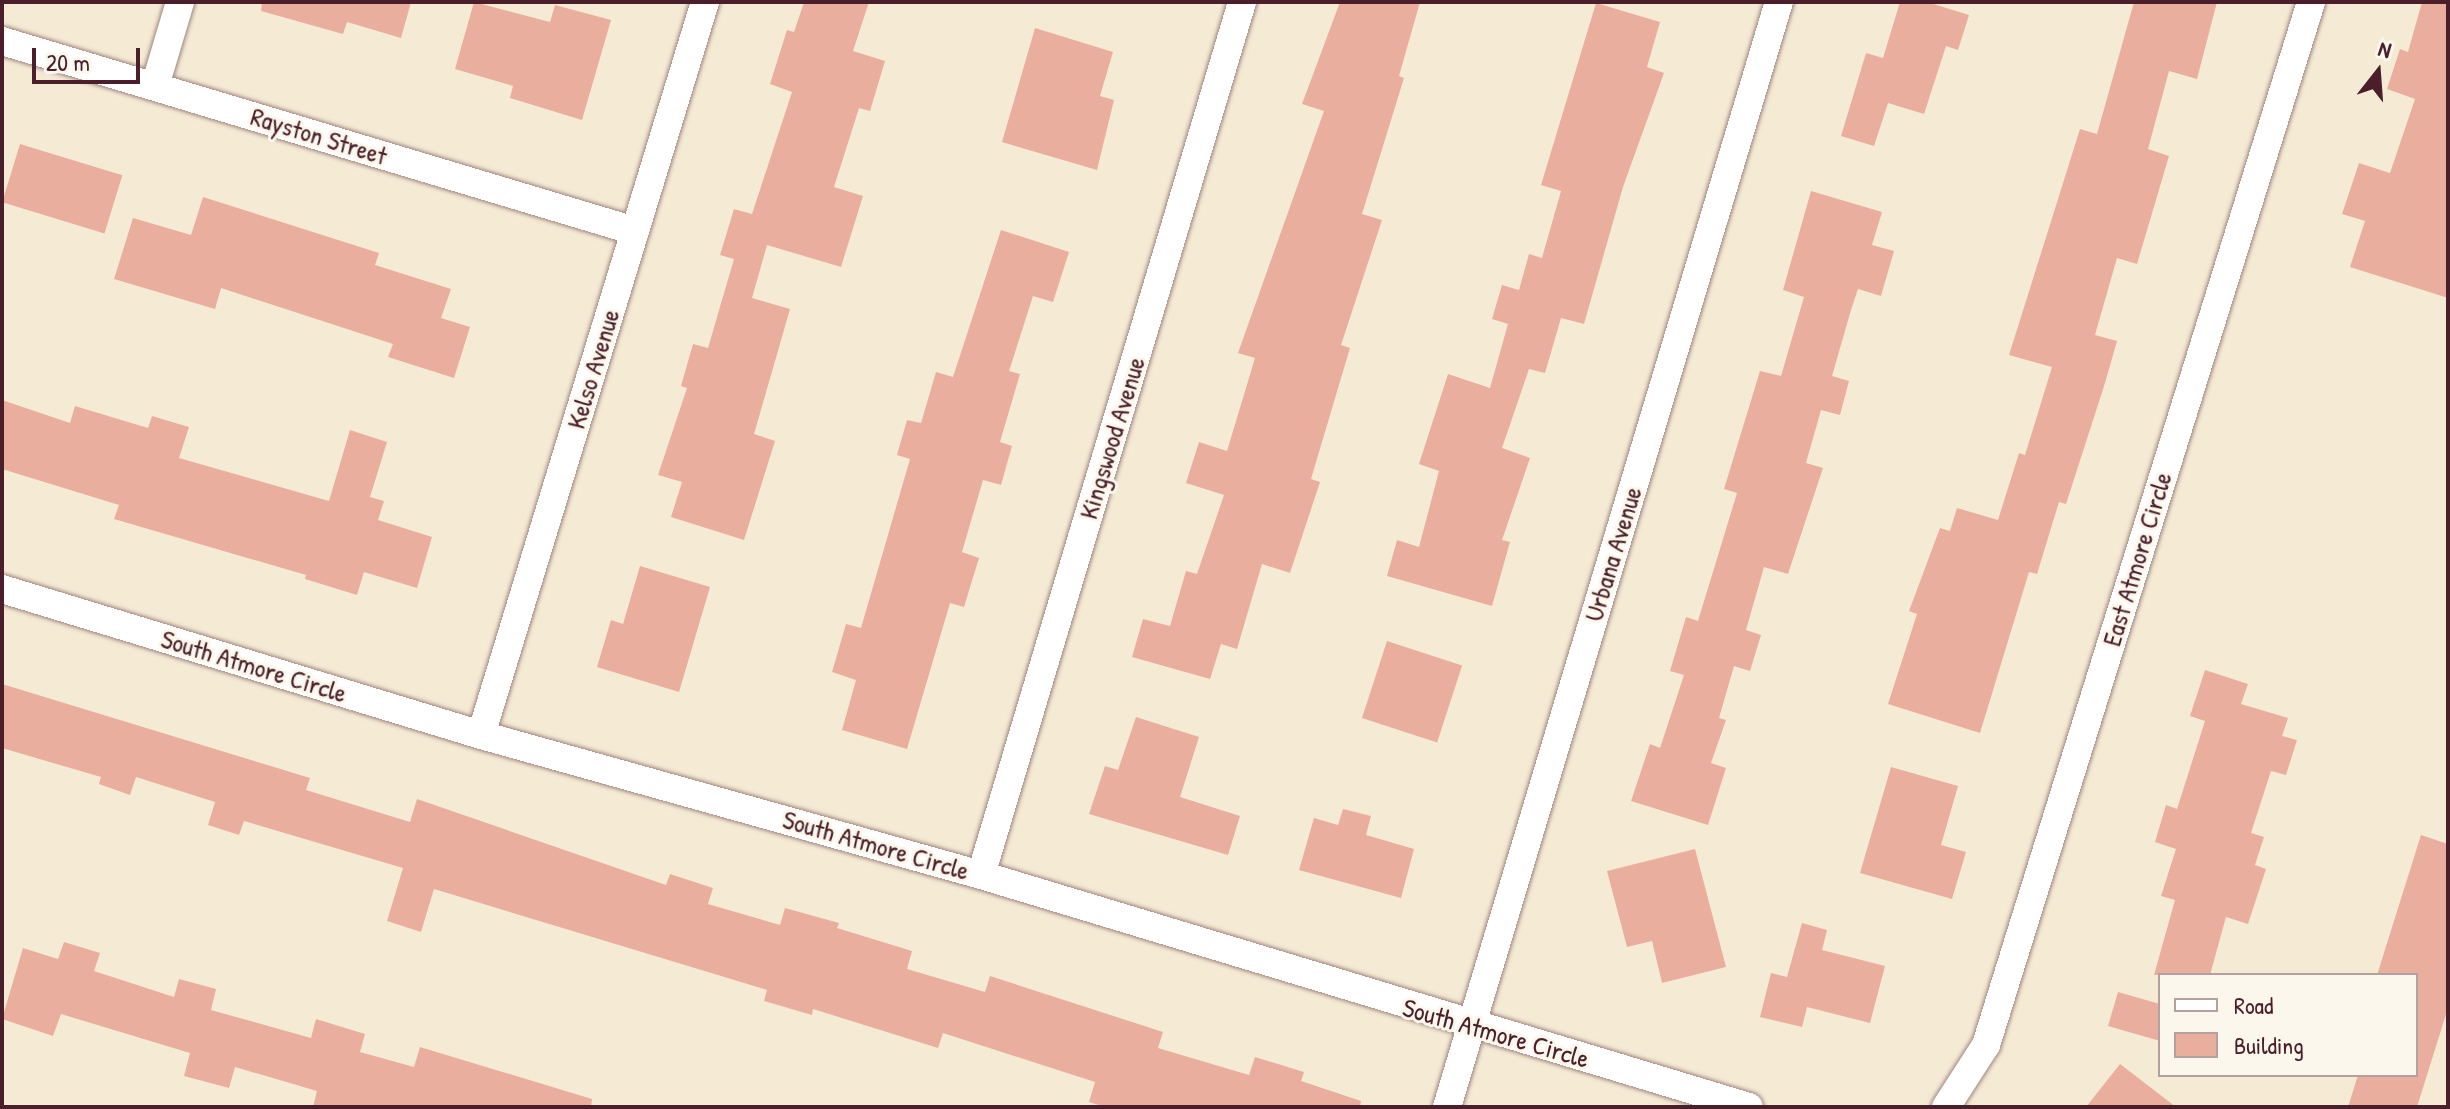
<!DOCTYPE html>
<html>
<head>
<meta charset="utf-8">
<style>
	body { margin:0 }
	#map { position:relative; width:2450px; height:1109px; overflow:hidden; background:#f5ebd5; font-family:"Patrick Hand",sans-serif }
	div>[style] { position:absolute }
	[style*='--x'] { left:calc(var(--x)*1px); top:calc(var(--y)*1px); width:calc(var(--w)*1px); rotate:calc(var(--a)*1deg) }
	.building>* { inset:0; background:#eaae9f; transform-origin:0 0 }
	.roads { filter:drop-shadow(0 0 2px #a08580) drop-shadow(0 0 2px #a08580) }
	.street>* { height:28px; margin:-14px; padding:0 14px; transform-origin:14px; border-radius:14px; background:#fff }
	span { translate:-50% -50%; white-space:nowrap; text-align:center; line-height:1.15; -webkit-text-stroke:6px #fbf7ec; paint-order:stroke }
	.street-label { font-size:26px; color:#4a1f2b }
	.frame { position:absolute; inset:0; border:4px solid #4a1f2b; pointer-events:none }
	.legend { position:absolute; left:2158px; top:973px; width:260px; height:104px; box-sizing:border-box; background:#fbf7ec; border:2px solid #b4a19f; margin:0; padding:10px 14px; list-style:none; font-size:24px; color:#4a1f2b }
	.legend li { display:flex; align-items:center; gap:16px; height:40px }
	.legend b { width:40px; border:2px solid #b4a19f }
	.north { position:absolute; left:2338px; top:32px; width:80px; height:80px; -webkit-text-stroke:6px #fbf7ec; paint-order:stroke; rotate:17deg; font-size:22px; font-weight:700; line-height:32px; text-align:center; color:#4a1f2b }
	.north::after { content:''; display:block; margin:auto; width:28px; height:36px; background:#4a1f2b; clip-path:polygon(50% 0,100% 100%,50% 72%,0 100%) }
	.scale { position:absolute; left:32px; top:48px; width:108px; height:36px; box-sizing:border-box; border:4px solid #4a1f2b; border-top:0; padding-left:10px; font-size:24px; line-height:28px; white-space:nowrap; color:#4a1f2b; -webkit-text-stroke:6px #fbf7ec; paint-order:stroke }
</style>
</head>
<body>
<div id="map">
	<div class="building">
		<div style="clip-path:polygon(262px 2px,411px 2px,401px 38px,347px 22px,343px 34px,261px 11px)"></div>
		<div style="clip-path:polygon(474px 2px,550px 22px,555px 5px,611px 20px,582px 120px,510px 98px,513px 86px,455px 69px)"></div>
		<div style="clip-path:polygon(804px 2px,869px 2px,853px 51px,885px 61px,870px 111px,859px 108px,834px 187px,863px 196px,841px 267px,767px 245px,752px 298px,790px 309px,754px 434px,775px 441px,744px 540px,671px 517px,682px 482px,658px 475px,687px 388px,681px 386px,693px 344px,708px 348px,734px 259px,720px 255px,734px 209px,752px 214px,792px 92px,770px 84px,787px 30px,794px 32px)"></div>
		<div style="clip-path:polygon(1340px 2px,1420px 2px,1399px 76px,1404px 78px,1362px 214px,1382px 220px,1341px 345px,1350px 348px,1311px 479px,1320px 482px,1290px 573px,1262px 564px,1237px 649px,1221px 644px,1210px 679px,1132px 657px,1143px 619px,1170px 626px,1186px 571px,1197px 574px,1224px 495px,1186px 483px,1199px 442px,1227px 451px,1255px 358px,1238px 353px,1324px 111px,1302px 104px)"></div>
		<div style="clip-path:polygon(1900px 2px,1927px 2px,1969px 15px,1958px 50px,1946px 46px,1924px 114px,1888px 103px,1874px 146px,1841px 136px,1866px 53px,1883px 58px)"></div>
		<div style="clip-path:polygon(2134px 2px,2217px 2px,2197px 79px,2169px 71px,2148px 149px,2169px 156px,2137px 264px,2117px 258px,2095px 335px,2117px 341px,2105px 383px,2066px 504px,2059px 502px,2037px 574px,2029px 572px,1980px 733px,1888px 704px,1917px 614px,1909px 611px,1940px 528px,1950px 531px,1957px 508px,1998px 520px,2019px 453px,2025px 455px,2052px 367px,2009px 355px,2080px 129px,2097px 134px)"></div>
		<div style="clip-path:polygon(2422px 2px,2448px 2px,2448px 298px,2350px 267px,2365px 221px,2342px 214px,2359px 163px,2390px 173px,2415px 99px,2387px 89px,2400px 49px,2408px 52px)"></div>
		<div style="clip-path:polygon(1596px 3px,1660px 22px,1647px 67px,1664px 73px,1623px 187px,1584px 324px,1561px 318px,1545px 373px,1529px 369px,1502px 448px,1530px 458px,1502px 540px,1510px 542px,1492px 606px,1387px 576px,1397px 540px,1419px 547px,1439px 471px,1419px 464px,1448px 374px,1490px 388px,1508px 324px,1492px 319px,1502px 285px,1519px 290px,1529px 254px,1542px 258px,1561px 191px,1541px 185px)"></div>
		<div style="clip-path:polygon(1035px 28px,1113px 52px,1100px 96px,1114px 100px,1097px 170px,1002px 142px)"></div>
		<div style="left:20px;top:144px;width:107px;height:61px;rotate:17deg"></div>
		<div style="clip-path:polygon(1811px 191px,1882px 212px,1872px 245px,1894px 251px,1881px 296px,1858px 289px,1851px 310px,1832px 376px,1849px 381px,1840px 415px,1821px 410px,1806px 463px,1823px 468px,1788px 574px,1764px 567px,1746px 630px,1761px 635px,1750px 671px,1734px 666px,1719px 718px,1726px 720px,1711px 763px,1726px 768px,1708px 825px,1631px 801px,1650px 744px,1660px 748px,1684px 675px,1670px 671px,1686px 617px,1698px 621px,1737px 493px,1724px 489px,1760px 371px,1781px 376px,1804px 297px,1783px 290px)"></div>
		<div style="clip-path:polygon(203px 197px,379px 253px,375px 265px,451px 289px,441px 318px,470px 327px,454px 378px,388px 357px,393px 344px,221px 288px,215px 309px,114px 279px,133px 218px,191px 235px)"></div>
		<div style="clip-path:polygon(1001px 230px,1069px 252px,1053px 302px,1033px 296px,1009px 371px,1020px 374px,1000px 442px,1012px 446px,1001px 485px,983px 480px,962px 552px,979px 558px,964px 607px,950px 603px,907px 749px,842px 730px,856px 680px,832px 672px,846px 624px,861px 628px,910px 459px,897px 455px,907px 420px,921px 423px,936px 372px,953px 377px)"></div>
		<div style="clip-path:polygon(2px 400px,70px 423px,75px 406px,148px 428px,152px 416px,189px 427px,179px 458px,329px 501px,350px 430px,387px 442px,370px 497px,384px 501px,378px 520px,432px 537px,417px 588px,364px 572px,357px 595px,305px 579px,306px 575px,114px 519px,119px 505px,2px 469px)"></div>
		<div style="clip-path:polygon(640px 566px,710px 587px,679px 692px,597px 667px,611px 620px,623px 624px)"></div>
		<div style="left:1387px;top:641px;width:79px;height:81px;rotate:18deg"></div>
		<div style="clip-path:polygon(2205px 670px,2248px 684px,2241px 704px,2288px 718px,2282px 736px,2297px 740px,2286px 775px,2271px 771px,2251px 833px,2264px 837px,2255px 865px,2266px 869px,2248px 924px,2226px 917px,2210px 975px,2154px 975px,2175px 900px,2161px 896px,2176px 849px,2155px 842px,2166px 805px,2177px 809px,2205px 721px,2190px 716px)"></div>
		<div style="clip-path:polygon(2px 684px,310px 778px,306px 790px,410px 822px,417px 799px,666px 885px,670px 874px,713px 888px,708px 904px,780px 925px,785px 908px,839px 923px,837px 928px,912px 951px,907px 969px,985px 992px,990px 976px,1163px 1032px,1158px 1048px,1249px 1075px,1255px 1057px,1304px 1072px,1301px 1081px,1361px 1101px,1360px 1107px,1105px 1107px,1089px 1102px,1095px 1082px,943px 1033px,938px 1048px,813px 1009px,812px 1015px,764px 1001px,767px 990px,434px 889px,421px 932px,387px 921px,403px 868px,244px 821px,239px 835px,208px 825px,215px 802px,136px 777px,130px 795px,99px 784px,101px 777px,2px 748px)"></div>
		<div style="clip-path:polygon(1136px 717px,1199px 737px,1180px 797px,1240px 816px,1228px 855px,1089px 814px,1105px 766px,1118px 770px)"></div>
		<div style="clip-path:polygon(1891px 767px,1958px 786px,1941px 845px,1966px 852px,1952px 899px,1860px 873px)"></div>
		<div style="clip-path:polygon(1343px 809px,1371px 816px,1366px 835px,1414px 849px,1401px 898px,1299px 870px,1314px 818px,1338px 825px)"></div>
		<div style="clip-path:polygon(2421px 835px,2448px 844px,2448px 1008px,2417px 1107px,2348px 1107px,2358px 1075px,2416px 1075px,2416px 975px,2377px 975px)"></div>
		<div style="clip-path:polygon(1695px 849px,1726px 967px,1662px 983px,1652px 941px,1627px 947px,1607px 871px)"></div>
		<div style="clip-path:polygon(1802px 923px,1827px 930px,1822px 950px,1885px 966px,1870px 1023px,1807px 1007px,1802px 1027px,1760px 1017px,1771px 973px,1787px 977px)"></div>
		<div style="clip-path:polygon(64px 942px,100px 953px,94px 971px,174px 997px,179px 979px,216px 989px,211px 1010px,311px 1038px,316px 1019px,365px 1034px,360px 1052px,414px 1067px,420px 1047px,592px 1099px,591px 1107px,313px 1107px,317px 1091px,235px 1067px,229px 1088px,184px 1076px,190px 1053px,61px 1014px,53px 1036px,2px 1019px,23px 948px,58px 959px)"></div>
		<div style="clip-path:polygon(2118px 992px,2160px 1004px,2160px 1041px,2108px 1026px)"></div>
		<div style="clip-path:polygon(2120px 1064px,2176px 1107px,2086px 1107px)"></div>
	</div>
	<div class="roads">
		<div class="street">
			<div style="--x:2;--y:41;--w:661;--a:16.71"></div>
			<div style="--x:155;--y:86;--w:88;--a:-73.4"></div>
			<div style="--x:2;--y:589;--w:501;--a:16.95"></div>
			<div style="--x:481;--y:735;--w:519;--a:15.64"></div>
			<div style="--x:981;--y:875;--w:802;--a:16.81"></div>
			<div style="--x:481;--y:735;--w:766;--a:-73.01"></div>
			<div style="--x:981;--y:875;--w:911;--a:-73.35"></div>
			<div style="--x:1447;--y:1107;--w:1154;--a:-73.28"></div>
			<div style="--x:1946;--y:1107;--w:74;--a:-57.2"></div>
			<div style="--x:1986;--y:1045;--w:1092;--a:-72.69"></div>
		</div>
	</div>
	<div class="street-label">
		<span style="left:319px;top:136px;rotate:17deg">Rayston Street</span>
		<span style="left:593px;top:369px;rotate:-73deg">Kelso Avenue</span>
		<span style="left:1112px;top:438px;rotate:-73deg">Kingswood Avenue</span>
		<span style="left:1613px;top:554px;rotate:-73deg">Urbana Avenue</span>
		<span style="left:2137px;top:559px;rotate:-73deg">East Atmore Circle</span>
		<span style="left:254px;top:666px;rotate:17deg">South Atmore Circle</span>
		<span style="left:876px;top:845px;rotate:16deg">South Atmore Circle</span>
		<span style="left:1496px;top:1033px;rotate:16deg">South Atmore Circle</span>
	</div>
	<div class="frame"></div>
	<ul class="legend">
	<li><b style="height:10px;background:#fff"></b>Road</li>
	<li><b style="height:22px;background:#eaae9f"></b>Building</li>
	</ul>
	<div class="north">N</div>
	<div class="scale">20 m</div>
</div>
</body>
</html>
